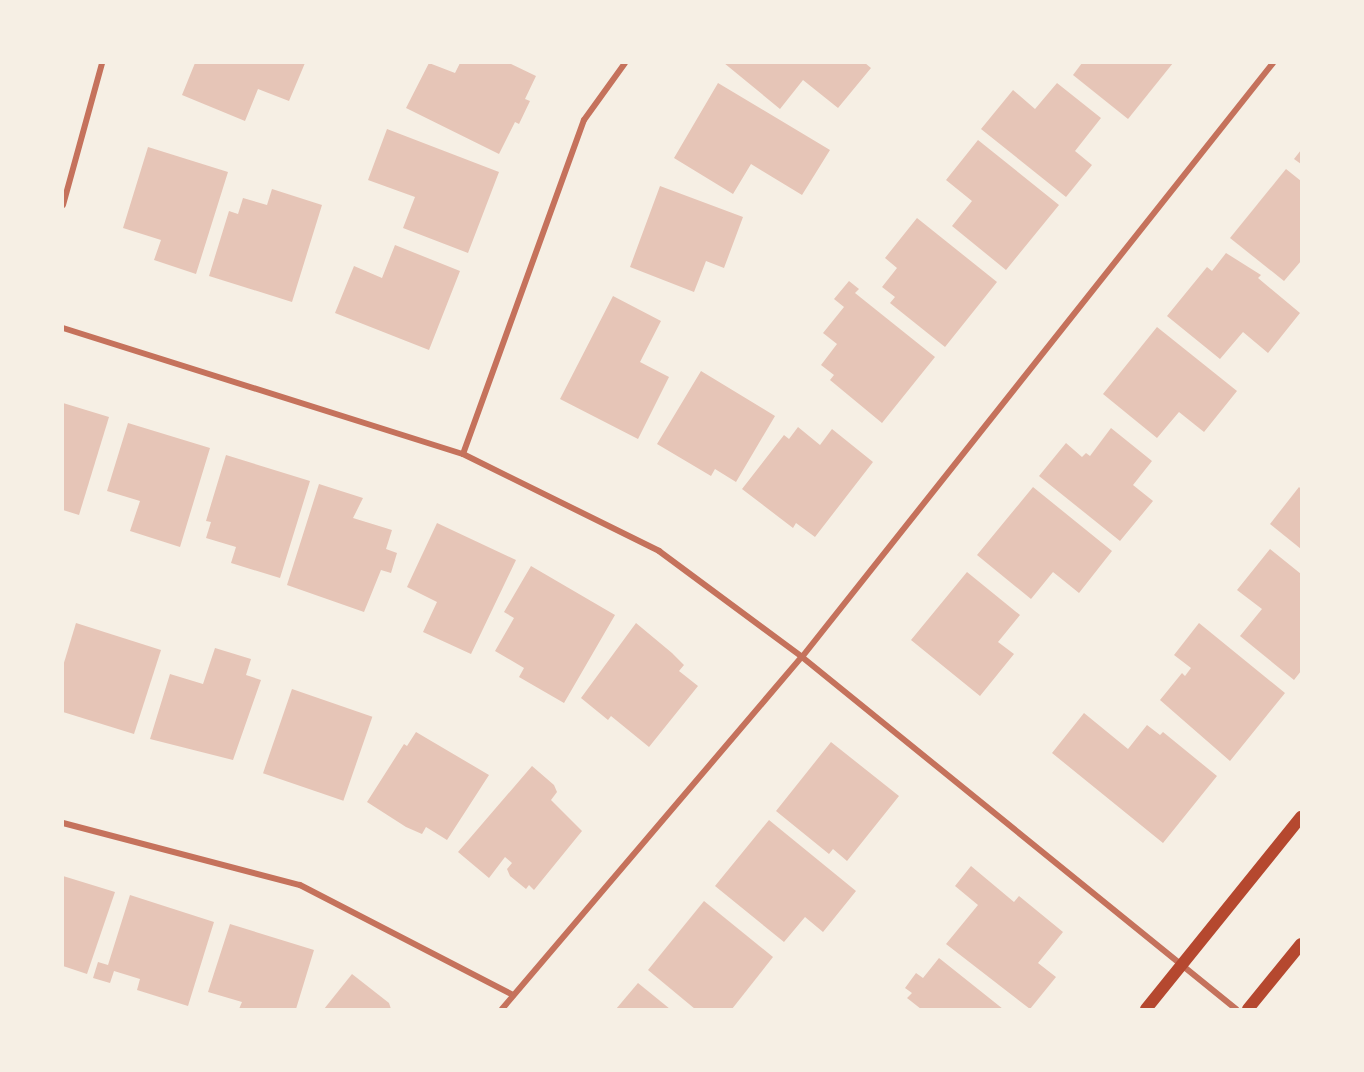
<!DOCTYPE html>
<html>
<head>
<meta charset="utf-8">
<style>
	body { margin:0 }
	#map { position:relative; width:1364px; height:1072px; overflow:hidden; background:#f6efe4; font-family:"Golos Text",sans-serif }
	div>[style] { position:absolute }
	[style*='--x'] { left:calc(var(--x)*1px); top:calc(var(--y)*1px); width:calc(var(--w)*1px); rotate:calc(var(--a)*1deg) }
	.building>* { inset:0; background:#e6c5b7; transform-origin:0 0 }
	.minor>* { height:6px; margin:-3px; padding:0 3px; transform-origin:3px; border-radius:3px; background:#c5725c }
	.secondary>* { height:12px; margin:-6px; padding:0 6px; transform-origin:6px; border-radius:6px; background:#b5482f }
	span { translate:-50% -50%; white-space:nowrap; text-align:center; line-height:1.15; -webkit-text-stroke:5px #f6efe4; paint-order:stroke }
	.frame { position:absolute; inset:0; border:64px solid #f6efe4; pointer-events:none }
</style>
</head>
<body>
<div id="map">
	<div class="building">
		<div style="clip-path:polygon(195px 63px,305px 63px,289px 101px,258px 89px,245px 121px,182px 95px)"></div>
		<div style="clip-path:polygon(429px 63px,455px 73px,460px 63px,509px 63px,536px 76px,525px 99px,530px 101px,519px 124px,515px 122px,499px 154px,406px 108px)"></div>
		<div style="clip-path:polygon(724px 63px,865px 63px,871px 68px,838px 108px,803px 80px,780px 109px)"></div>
		<div style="clip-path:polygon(1082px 63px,1173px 63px,1128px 119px,1073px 75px)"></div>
		<div style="clip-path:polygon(718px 83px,830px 150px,802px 195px,751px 164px,733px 194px,674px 158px)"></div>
		<div style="clip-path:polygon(1057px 83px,1101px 118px,1075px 151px,1092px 165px,1066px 197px,981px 129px,1013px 90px,1035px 109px)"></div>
		<div style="clip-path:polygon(387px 129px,499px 172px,468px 253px,403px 228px,415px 197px,368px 180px)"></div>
		<div style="clip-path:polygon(978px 140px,1059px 205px,1006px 270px,952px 226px,972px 201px,946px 180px)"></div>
		<div style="clip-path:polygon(148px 147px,228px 172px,196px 274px,154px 260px,161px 240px,123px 228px)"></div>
		<div style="clip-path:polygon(1301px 150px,1301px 164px,1294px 159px)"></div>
		<div style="clip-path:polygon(1286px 169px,1301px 181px,1301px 261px,1284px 281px,1230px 238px)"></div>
		<div style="clip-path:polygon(660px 186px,743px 217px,724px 268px,706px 261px,694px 292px,630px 267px)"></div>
		<div style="clip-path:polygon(272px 189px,322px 205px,292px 302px,209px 276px,229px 211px,238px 214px,243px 198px,267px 205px)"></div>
		<div style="clip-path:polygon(917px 218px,997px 282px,945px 347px,890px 303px,895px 297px,882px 287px,897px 268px,885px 258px)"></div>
		<div style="clip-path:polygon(395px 245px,460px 271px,429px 350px,335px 313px,354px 266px,382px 278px)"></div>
		<div style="clip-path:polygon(1226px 253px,1261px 275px,1258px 278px,1300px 313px,1268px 353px,1243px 332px,1220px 359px,1167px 316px,1207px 267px,1212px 271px)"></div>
		<div style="clip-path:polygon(849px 281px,859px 289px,855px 293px,935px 357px,882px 423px,830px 380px,834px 375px,821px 365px,837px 344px,823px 333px,844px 307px,834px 299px)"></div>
		<div style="clip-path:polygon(613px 296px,661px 321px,640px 362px,669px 377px,638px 439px,560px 399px)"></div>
		<div style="clip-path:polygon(1157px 327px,1237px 391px,1204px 432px,1179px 412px,1157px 438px,1103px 394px)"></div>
		<div style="clip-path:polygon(701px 371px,775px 416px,736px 482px,715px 469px,711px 476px,657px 444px)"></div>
		<div style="clip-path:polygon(63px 403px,109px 417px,79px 515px,63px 510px)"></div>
		<div style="clip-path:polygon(128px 423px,210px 448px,180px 547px,130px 531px,140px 501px,107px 491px)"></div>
		<div style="clip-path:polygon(798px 427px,820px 445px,832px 429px,873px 462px,815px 537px,796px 523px,793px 528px,742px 489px,784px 435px,789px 439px)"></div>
		<div style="clip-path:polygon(1111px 428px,1152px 461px,1133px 485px,1153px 501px,1120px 541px,1039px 476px,1066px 443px,1082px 457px,1086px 453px,1090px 456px)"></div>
		<div style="clip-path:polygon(226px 455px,310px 481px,280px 578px,231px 563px,236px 547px,206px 538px,211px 522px,206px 521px)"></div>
		<div style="clip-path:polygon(319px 484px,363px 498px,353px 518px,392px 530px,386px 549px,397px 553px,391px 573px,381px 570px,364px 612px,287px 585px)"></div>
		<div style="clip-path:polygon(1033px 487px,1112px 551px,1079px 593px,1053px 572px,1031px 599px,977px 555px)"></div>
		<div style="clip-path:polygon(1299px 487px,1301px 489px,1301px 549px,1270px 524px)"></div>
		<div style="clip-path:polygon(437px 523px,516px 560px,471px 654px,423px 632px,437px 602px,407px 587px)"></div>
		<div style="clip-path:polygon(1270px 549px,1301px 574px,1301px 671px,1294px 680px,1240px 636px,1262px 609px,1237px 590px)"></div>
		<div style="clip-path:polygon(531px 566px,615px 615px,564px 703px,519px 677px,524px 668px,495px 651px,514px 618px,504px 612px)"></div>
		<div style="clip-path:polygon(967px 572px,1020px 615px,998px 642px,1014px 654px,980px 696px,911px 640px)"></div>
		<div style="clip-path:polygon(76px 623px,161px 650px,134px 734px,63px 712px,63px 666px)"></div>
		<div style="clip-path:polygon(636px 623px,672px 653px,684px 665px,679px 671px,698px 686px,649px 747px,611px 716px,608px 720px,581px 698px)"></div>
		<div style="clip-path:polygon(1199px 623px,1285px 693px,1230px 761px,1160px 700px,1182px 673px,1185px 676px,1191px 668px,1174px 655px)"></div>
		<div style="clip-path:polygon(215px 648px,251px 659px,246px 675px,261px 680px,233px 760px,150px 739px,170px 674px,203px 684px)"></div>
		<div style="left:292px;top:689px;width:85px;height:89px;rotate:19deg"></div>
		<div style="clip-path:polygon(1084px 713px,1128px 749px,1147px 725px,1160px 735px,1163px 732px,1217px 776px,1163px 843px,1052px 753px)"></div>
		<div style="clip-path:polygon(416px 732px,489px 775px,447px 840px,426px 827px,422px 834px,406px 827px,367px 802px,404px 744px,407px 746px)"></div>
		<div style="clip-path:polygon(831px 742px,899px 796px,847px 861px,833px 849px,829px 854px,776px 811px)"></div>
		<div style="clip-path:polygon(532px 766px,554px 785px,557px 792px,551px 800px,582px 831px,534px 890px,529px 885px,526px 889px,510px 876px,507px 869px,512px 863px,505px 857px,489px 878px,458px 852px)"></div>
		<div style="clip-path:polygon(769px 820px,856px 891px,823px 932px,805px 917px,784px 942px,715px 886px)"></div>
		<div style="clip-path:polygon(971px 866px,1014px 902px,1019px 896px,1063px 932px,1038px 963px,1056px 977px,1030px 1009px,946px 944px,978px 905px,955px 886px)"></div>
		<div style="clip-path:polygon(63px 876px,115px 892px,87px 974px,63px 966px)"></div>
		<div style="clip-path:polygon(130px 895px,214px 922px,188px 1006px,137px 990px,140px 979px,114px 971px,110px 983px,93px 978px,98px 962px,108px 965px)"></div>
		<div style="clip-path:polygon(704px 901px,773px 957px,732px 1009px,695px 1009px,648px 970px)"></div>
		<div style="clip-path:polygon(230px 924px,314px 950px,296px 1009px,239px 1009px,242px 1002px,208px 992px)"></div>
		<div style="clip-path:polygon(939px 958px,1003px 1009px,921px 1009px,907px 998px,912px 993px,905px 988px,916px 973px,923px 978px)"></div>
		<div style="clip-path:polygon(352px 974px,389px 1003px,391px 1009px,324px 1009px)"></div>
		<div style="clip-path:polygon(638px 983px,670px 1009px,616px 1009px)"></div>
	</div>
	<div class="minor">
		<div style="--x:63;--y:205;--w:147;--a:-74.6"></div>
		<div style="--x:63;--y:328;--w:419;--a:17.5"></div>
		<div style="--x:463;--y:454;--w:219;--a:26.3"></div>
		<div style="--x:659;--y:551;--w:178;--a:36.5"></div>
		<div style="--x:802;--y:657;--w:559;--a:39.04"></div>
		<div style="--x:463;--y:454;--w:355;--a:-70.1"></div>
		<div style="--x:584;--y:120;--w:70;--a:-54.3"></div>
		<div style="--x:63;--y:823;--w:245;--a:14.7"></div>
		<div style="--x:300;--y:885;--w:240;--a:27.3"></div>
		<div style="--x:502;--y:1009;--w:462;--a:-49.6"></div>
		<div style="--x:802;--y:657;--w:758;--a:-51.59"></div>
	</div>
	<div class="secondary">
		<div style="--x:1146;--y:1009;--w:247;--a:-51.1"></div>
		<div style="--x:1248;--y:1009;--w:84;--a:-50.8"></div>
	</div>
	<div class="frame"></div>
</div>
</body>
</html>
